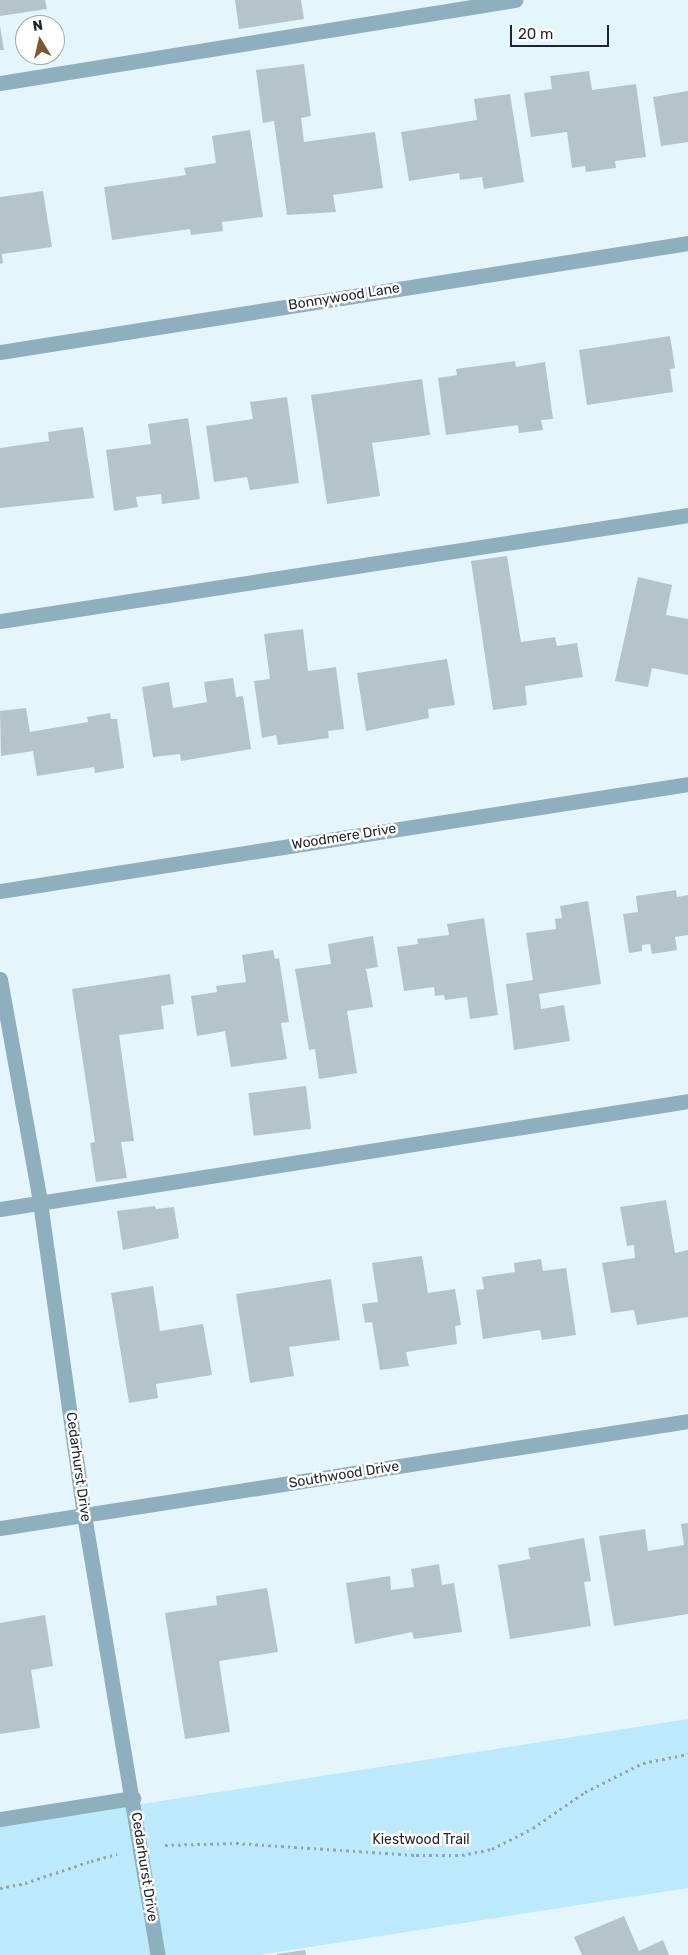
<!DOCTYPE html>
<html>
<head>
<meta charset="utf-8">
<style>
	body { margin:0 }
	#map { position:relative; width:688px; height:1955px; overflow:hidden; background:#e5f5fc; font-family:Rubik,sans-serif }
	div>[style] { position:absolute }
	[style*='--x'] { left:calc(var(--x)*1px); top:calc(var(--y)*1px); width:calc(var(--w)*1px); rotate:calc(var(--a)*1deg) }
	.green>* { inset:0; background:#bde9fc }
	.building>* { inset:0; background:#b5c4cb; transform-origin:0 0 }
	.path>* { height:3px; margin-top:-1.5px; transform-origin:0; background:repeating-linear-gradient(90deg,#97a3a9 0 2.5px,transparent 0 6.5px) }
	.minor>* { height:15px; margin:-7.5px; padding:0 7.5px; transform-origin:7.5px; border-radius:7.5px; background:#8dafbe }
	span { translate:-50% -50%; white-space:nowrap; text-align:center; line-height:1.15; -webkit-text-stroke:5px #fff; paint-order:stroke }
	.street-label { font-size:14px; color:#1f2528 }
	.north { position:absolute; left:15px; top:15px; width:50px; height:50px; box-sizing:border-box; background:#fff; border:1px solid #a5a8a9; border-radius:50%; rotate:351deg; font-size:14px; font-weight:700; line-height:20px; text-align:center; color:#1f2528 }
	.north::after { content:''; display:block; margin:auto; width:18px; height:22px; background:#785a2e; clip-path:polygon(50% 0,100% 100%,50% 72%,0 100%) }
	.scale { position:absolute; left:510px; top:25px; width:99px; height:22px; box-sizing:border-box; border:2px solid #1f2528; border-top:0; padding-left:6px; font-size:15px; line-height:18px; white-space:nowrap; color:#1f2528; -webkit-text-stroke:4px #fff; paint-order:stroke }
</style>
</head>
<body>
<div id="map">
	<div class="green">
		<div style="clip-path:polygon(688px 1719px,688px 1888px,259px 1955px,0 1955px,0 1826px)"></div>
	</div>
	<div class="building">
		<div style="clip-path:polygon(0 0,45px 0,47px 9px,0 16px)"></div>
		<div style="clip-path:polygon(235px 0,301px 0,304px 19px,239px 29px)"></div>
		<div style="clip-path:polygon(0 26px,4px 50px,0 50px)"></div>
		<div style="clip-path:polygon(304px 64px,311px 116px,301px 118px,304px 142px,375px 132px,383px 188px,333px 195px,336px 212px,287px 215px,274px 121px,263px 123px,256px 70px)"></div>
		<div style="clip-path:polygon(589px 71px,592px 90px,636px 84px,646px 157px,615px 161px,616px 168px,586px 172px,585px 166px,572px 168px,567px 132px,531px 137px,524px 93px,552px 89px,550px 76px)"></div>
		<div style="clip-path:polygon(688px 91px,688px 142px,661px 146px,653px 97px)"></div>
		<div style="clip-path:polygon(510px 94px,524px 182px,484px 189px,482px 177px,460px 180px,459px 173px,409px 181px,401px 132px,477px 120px,474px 99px)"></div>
		<div style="clip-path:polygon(250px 130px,263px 217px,222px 222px,223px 231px,191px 235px,190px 229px,112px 240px,104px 187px,186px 175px,184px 168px,216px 163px,212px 136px)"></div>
		<div style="clip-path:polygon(43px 191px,52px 247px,2px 254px,3px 263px,0 264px,0 197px)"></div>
		<div style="clip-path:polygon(670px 336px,675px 368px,670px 369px,673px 392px,587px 405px,579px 350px)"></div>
		<div style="clip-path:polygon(515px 361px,516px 367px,545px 362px,553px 419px,541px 420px,543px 430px,519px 433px,518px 425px,446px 435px,438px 378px,457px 375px,456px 369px)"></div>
		<div style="clip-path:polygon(422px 379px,430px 435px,372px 443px,380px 496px,327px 504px,311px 395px)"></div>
		<div style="clip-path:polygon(287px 397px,299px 483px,250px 490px,247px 477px,214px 482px,206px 426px,253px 419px,250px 402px)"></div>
		<div style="clip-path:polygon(188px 418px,200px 499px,162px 504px,161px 494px,136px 497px,138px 507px,114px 511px,106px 450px,151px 444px,148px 424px)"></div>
		<div style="clip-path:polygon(83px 427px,94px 498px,0 508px,0 448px,49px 441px,48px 432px)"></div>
		<div style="clip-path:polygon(507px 556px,521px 642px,555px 637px,557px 646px,577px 643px,583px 677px,525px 686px,527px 705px,493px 710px,471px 561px)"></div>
		<div style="clip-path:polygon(638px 577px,672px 585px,666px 615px,688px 619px,688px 675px,652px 668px,648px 687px,615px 681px)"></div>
		<div style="clip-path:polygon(303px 629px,308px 671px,336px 667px,344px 729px,328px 731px,329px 738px,278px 745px,276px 735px,262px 738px,254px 681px,270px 679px,264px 634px)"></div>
		<div style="clip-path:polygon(447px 659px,455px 705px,428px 709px,429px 718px,366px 731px,357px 673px)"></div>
		<div style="clip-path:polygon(233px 678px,236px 697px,243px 696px,251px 749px,181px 761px,180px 754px,153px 757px,142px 687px,169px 682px,173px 708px,207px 702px,204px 682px)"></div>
		<div style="clip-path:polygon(26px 708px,30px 732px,88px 722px,87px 717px,110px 713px,111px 719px,117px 719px,124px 768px,95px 773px,94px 767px,37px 776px,33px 751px,1px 756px,0 711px)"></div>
		<div style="clip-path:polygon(676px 890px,677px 897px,688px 895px,688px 935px,675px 937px,677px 950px,652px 954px,650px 944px,642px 945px,642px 951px,629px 953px,623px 914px,638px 912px,636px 896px)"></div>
		<div style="clip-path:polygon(588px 901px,601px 984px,539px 994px,541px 1009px,564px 1005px,570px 1041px,514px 1050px,506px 984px,533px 980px,526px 933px,556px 929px,555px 919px,562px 918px,560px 906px)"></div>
		<div style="clip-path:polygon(484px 918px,498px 1015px,470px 1019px,467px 997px,445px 1000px,444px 995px,435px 996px,434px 987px,404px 991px,397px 947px,418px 944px,417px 939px,449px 935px,447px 924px)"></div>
		<div style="clip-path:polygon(373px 936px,378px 967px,366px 969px,373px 1007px,347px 1011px,357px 1073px,319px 1079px,315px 1049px,309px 1050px,295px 969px,331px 964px,328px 944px)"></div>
		<div style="clip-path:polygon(273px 950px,275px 959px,279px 958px,289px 1022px,281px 1023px,287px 1059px,231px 1067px,225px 1031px,197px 1036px,191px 996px,217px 992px,216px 986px,246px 982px,242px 955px)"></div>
		<div style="clip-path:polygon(170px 974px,174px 1004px,161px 1006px,164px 1029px,119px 1035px,134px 1141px,121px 1142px,127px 1178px,96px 1182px,90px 1143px,95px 1142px,72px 989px)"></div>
		<div style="left:306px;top:1086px;width:43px;height:58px;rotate:83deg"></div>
		<div style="clip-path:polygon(666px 1200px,675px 1253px,688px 1250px,688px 1317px,637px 1325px,634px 1310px,611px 1313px,602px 1263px,635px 1258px,634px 1245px,627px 1246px,620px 1207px)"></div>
		<div style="clip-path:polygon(155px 1206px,156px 1209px,174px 1207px,179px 1238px,123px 1250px,117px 1211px)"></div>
		<div style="clip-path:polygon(422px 1256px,428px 1293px,455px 1289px,461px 1325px,455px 1326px,457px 1344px,406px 1352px,409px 1366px,380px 1370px,372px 1322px,365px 1323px,362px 1304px,378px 1302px,372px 1263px)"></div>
		<div style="clip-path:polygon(541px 1259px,543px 1271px,566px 1268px,576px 1335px,542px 1340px,540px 1330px,483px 1339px,476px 1290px,484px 1289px,482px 1277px,515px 1272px,514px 1263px)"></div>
		<div style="clip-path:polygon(331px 1279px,340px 1340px,289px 1347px,294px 1376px,250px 1383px,236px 1294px)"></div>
		<div style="clip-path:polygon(153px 1286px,160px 1331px,203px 1324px,212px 1375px,156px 1384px,158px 1398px,129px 1403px,111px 1293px)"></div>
		<div style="clip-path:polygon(688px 1523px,688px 1614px,614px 1626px,599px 1536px,645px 1529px,648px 1551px,684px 1545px,681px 1524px)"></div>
		<div style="clip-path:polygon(584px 1538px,591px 1581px,584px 1582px,591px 1626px,510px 1639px,498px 1565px,530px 1559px,528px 1548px)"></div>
		<div style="clip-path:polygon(439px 1564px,442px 1585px,454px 1583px,462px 1632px,414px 1639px,412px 1632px,355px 1644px,346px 1583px,390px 1576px,391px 1590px,414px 1587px,411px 1569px)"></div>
		<div style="clip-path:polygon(267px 1588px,278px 1652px,219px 1661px,230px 1732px,185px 1739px,165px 1613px,217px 1605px,216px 1596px)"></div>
		<div style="clip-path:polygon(45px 1615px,53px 1666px,31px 1670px,40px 1728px,0 1734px,0 1623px)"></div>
		<div style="clip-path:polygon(624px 1916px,639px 1951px,663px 1940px,669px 1955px,582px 1955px,574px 1937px)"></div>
		<div style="clip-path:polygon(305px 1950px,306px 1955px,277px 1955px,277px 1954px)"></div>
	</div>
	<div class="path">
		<div style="--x:165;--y:1845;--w:71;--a:-1.6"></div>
		<div style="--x:236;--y:1843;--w:180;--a:3.8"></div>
		<div style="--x:416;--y:1855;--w:46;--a:0"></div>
		<div style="--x:462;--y:1855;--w:31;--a:-11"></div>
		<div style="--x:492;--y:1849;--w:46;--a:-27.1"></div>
		<div style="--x:533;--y:1828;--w:63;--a:-34.7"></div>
		<div style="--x:585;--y:1792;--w:65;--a:-26.6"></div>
		<div style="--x:643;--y:1763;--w:46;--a:-11.3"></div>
		<div style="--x:0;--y:1888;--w:25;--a:-11"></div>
		<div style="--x:25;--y:1883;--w:70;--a:-18.4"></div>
		<div style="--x:91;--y:1861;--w:27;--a:-15"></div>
	</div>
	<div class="minor">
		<div style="--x:0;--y:83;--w:522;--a:-9.16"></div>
		<div style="--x:0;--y:352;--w:697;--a:-9"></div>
		<div style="--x:0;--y:621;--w:696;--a:-8.76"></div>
		<div style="--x:0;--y:891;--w:696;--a:-8.84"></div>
		<div style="--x:0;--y:979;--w:227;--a:79.8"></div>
		<div style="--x:40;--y:1202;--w:316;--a:82"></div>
		<div style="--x:84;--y:1515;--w:446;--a:80.5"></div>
		<div style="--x:0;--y:1209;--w:696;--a:-8.92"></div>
		<div style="--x:0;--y:1528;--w:696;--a:-8.84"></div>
		<div style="--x:0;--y:1819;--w:135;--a:-9"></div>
	</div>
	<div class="street-label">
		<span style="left:344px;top:297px;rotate:-9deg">Bonnywood Lane</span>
		<span style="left:344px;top:837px;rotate:-9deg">Woodmere Drive</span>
		<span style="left:78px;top:1467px;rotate:82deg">Cedarhurst Drive</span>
		<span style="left:344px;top:1475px;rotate:-9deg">Southwood Drive</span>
		<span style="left:421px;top:1840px">Kiestwood Trail</span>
		<span style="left:144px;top:1867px;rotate:81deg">Cedarhurst Drive</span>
	</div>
	<div class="north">N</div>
	<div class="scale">20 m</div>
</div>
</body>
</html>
